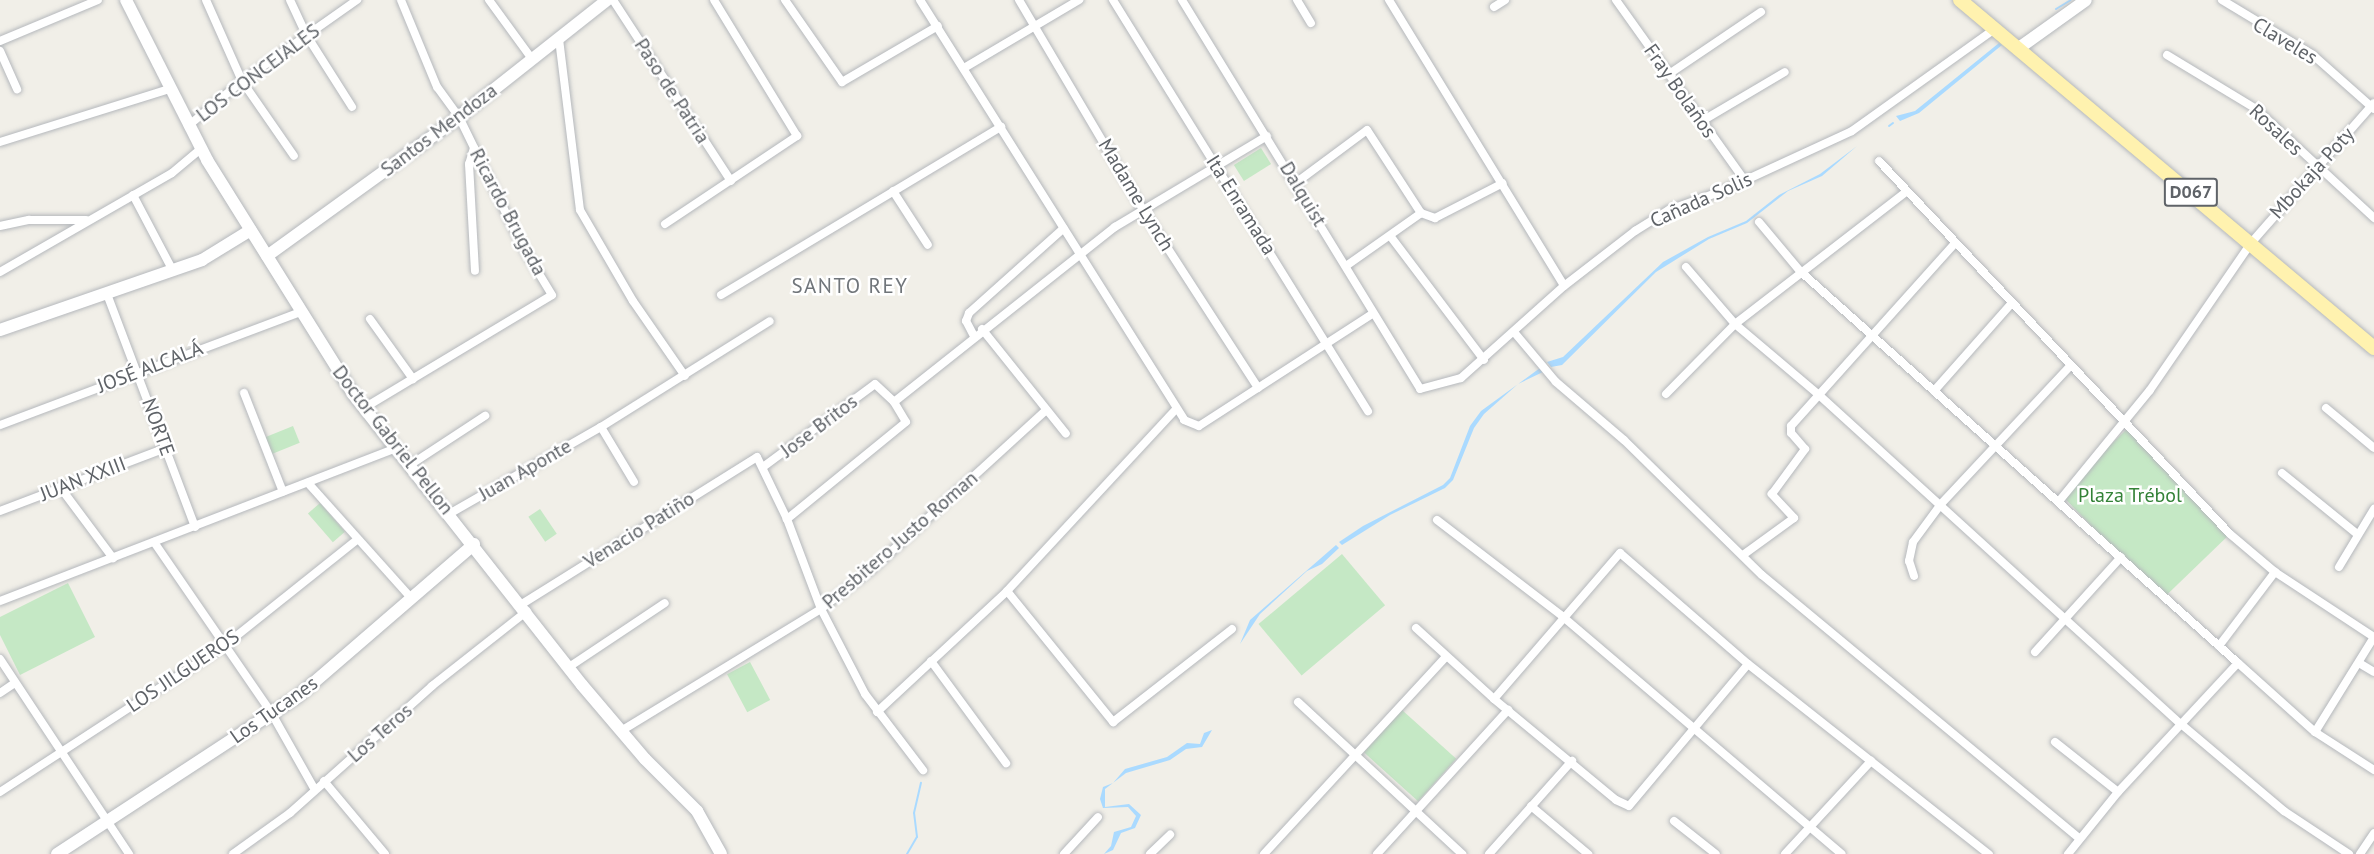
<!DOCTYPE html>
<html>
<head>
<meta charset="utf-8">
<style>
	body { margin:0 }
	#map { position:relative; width:2374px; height:854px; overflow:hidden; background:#f1efe8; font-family:"PT Sans",sans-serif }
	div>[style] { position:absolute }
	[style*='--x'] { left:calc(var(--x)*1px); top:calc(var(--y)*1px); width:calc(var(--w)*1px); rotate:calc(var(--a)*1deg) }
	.green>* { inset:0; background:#c5e8c5; transform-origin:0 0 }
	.water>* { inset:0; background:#aadaff }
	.stream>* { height:2px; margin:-1px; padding:0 1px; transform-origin:1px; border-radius:1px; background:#aadaff }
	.roads { filter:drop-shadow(0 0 2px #b5b8bc) drop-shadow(0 0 2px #b5b8bc) }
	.street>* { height:8px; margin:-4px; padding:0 4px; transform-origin:4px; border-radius:4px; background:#fff }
	.secondary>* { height:12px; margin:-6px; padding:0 6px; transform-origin:6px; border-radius:6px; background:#fff }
	.primary>* { height:14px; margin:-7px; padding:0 7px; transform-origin:7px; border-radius:7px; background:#fff2af }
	span { translate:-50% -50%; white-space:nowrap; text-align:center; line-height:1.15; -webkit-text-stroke:5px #fff; paint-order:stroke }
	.shield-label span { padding:2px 4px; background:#fff; border:2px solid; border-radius:4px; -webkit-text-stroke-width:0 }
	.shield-label { font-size:18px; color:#5f6368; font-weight:700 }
	.street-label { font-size:20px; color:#5f6368 }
	.park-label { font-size:20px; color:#348238 }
	.neighbourhood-label { font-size:21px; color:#70757a; letter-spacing:1.5px }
</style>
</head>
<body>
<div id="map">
	<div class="green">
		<div style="left:1261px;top:148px;width:19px;height:32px;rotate:58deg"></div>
		<div style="left:293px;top:426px;width:18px;height:30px;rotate:68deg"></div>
		<div style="left:2127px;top:429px;width:147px;height:93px;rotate:46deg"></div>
		<div style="left:320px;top:503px;width:38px;height:16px;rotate:49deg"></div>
		<div style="left:540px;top:509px;width:30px;height:14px;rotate:56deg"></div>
		<div style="left:1342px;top:554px;width:67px;height:109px;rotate:50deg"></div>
		<div style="clip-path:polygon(68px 583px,95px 637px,20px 675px,0 635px,0 617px)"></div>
		<div style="left:750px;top:662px;width:43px;height:26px;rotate:62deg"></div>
		<div style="left:1402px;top:710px;width:73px;height:57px;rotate:42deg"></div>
	</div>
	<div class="water">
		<div style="clip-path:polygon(1999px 43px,2002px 45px,1919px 113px,1900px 121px,1896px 116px,1915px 111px)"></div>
		<div style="clip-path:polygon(1857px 146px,1822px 176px,1788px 191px,1747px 223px,1709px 239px,1656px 272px,1562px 365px,1551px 367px,1547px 362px,1563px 357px,1663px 262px,1708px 237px,1746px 221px,1779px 195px,1820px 174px)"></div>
		<div style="clip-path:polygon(1540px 368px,1543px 372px,1518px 384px,1484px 414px,1474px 428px,1453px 480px,1445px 488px,1390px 515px,1342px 545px,1339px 542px,1363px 526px,1443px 485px,1450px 478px,1470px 426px,1481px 411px)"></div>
		<div style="clip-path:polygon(1336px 545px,1339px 548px,1322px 564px,1307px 571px,1260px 614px,1240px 644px,1250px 620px)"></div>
		<div style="clip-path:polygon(1212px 730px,1202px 747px,1186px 749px,1170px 760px,1126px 773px,1105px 789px,1105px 807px,1129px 804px,1141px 815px,1135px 828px,1121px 833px,1113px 850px,1104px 854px,1111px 846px,1114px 832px,1131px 827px,1136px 816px,1128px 807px,1103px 808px,1100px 799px,1103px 787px,1113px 783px,1125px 769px,1167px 757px,1187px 743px,1200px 744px,1204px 733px)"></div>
	</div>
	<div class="stream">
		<div style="--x:2056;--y:9;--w:17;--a:-31"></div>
		<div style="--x:1889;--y:126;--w:5;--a:-37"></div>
		<div style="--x:907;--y:854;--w:20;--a:-60"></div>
		<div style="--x:917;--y:837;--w:24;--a:-97"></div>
		<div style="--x:914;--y:813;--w:31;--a:-77"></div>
	</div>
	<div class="roads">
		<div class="street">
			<div style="--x:206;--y:0;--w:89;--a:66"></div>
			<div style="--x:242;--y:81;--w:91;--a:55.3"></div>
			<div style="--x:290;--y:0;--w:40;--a:65"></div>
			<div style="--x:307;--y:36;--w:84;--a:57.6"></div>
			<div style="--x:489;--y:0;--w:73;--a:53.9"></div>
			<div style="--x:613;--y:0;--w:216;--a:56.9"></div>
			<div style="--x:785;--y:0;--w:100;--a:55.2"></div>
			<div style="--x:842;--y:82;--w:111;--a:-30.3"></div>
			<div style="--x:920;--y:0;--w:496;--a:57.8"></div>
			<div style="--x:1184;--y:420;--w:16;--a:22"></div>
			<div style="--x:1199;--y:426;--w:206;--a:-32.9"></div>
			<div style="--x:1019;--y:0;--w:244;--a:59.4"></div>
			<div style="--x:1143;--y:210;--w:212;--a:57.1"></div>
			<div style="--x:1113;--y:0;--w:484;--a:58.2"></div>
			<div style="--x:1182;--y:0;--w:456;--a:58.5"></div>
			<div style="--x:1420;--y:389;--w:42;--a:-15"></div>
			<div style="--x:1461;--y:378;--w:138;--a:-41.8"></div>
			<div style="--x:1564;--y:286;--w:90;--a:-37.8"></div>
			<div style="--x:1635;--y:231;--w:40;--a:-32"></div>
			<div style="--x:1669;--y:210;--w:56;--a:-19.7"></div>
			<div style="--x:1722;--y:191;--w:143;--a:-24.8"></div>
			<div style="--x:1852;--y:131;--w:177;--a:-35.6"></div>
			<div style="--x:1297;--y:0;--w:27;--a:59"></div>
			<div style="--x:1389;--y:0;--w:335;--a:58.5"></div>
			<div style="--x:1616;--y:0;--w:222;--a:54.5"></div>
			<div style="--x:2222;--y:0;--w:106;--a:31.1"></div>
			<div style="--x:2313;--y:55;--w:81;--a:41.5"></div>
			<div style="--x:1494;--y:7;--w:13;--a:-32"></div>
			<div style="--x:559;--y:39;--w:172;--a:83"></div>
			<div style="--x:580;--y:210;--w:105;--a:59.8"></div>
			<div style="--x:633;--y:301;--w:91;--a:55.3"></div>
			<div style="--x:0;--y:41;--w:106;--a:-22.7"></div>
			<div style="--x:0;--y:51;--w:42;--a:65.9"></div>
			<div style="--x:2167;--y:55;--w:104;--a:31.2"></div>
			<div style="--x:2256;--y:109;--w:161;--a:42.7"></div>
			<div style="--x:964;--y:68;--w:134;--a:-30.6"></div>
			<div style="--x:1669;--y:74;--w:111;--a:-34"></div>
			<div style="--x:1702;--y:121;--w:96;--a:-30.6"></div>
			<div style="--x:188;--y:126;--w:70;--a:-39.8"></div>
			<div style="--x:242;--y:81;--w:141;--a:-35.2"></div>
			<div style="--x:0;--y:142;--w:177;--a:-17.4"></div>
			<div style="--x:474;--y:148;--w:17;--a:107"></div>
			<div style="--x:469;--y:164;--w:107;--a:86.8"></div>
			<div style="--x:1879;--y:161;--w:512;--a:46.74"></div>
			<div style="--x:2230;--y:534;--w:59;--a:40.2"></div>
			<div style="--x:2275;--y:572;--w:118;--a:33.3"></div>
			<div style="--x:2374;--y:637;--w:112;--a:121.8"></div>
			<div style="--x:1297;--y:182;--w:87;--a:-36.6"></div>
			<div style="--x:1367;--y:130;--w:99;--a:57"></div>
			<div style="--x:1421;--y:213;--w:15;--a:20"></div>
			<div style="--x:1435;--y:218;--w:76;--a:-27.2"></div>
			<div style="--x:893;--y:191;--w:64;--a:57.1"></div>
			<div style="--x:133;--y:195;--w:86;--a:62.2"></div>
			<div style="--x:1759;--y:222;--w:64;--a:50.1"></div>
			<div style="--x:1800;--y:271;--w:588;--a:41.83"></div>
			<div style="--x:2238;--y:663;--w:103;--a:41.9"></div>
			<div style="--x:2315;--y:732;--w:70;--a:32.8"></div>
			<div style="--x:665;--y:224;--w:159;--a:-33.7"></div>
			<div style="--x:797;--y:136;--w:159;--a:-121.4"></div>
			<div style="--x:0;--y:226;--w:30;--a:-12"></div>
			<div style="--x:29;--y:220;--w:57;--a:0"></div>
			<div style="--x:1391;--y:237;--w:154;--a:52.9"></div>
			<div style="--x:1346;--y:266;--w:92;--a:-35.2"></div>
			<div style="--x:1686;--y:267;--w:75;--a:49.3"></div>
			<div style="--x:1735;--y:324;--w:110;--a:40.2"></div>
			<div style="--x:1819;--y:395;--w:489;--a:42.3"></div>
			<div style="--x:2181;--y:724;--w:135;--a:40.2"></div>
			<div style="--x:2284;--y:811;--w:78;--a:33.5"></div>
			<div style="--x:0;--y:272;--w:198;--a:-29.9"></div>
			<div style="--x:172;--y:173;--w:38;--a:-40"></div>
			<div style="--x:107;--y:294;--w:249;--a:69.3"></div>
			<div style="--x:721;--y:295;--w:327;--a:-31"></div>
			<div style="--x:370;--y:319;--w:74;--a:54.4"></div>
			<div style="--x:982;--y:329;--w:134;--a:51.3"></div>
			<div style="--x:1514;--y:332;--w:65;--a:50"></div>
			<div style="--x:1556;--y:382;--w:89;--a:40.5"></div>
			<div style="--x:1624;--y:440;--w:193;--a:44.4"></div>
			<div style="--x:1762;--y:575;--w:412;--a:39.7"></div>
			<div style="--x:974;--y:336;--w:17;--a:-118"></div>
			<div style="--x:966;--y:321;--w:9;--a:-69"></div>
			<div style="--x:969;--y:313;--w:127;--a:-41.8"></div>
			<div style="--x:1934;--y:391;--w:116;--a:-48.5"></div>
			<div style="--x:244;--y:393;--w:106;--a:68.5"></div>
			<div style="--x:1666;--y:394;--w:98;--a:-45.4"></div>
			<div style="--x:1735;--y:324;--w:217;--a:-37.7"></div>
			<div style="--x:894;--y:402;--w:282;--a:-38.4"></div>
			<div style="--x:1115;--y:227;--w:177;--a:-30.9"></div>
			<div style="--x:364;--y:408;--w:219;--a:-31"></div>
			<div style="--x:552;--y:295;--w:60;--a:-121.3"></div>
			<div style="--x:521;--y:244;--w:141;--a:-116"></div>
			<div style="--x:459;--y:117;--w:37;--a:-126"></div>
			<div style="--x:437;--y:87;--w:94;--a:-112.5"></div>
			<div style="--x:2326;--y:408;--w:62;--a:39.8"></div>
			<div style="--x:0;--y:425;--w:322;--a:-20.6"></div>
			<div style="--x:601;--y:427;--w:64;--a:59"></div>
			<div style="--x:410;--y:465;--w:90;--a:-33.2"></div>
			<div style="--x:763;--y:467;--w:139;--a:-36.5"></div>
			<div style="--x:875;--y:384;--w:26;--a:43"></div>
			<div style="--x:894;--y:402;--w:23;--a:59"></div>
			<div style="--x:906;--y:422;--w:154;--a:140.8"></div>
			<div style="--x:2282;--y:473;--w:97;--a:39.1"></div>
			<div style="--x:308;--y:483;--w:156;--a:48.1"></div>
			<div style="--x:60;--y:487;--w:89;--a:53.3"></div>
			<div style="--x:2060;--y:500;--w:142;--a:-50.7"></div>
			<div style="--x:2150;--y:390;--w:178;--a:-55.5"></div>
			<div style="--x:2251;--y:243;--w:186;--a:-48.7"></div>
			<div style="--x:0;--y:511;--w:178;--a:-20.8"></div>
			<div style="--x:449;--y:514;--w:175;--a:-29.8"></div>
			<div style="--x:601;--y:427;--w:199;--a:-32.1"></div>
			<div style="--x:1437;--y:520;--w:158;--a:37.5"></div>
			<div style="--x:1562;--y:616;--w:367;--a:40.4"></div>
			<div style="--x:154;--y:542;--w:209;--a:55.5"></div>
			<div style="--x:272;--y:714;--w:87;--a:60.5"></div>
			<div style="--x:1743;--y:555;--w:63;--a:-36"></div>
			<div style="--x:1794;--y:518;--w:33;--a:-133"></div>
			<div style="--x:1772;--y:494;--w:56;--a:-53.7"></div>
			<div style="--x:1805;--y:449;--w:21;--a:-131"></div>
			<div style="--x:1791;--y:433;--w:7;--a:-90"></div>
			<div style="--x:1791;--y:426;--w:246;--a:-48.1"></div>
			<div style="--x:2339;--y:567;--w:68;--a:-58.9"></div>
			<div style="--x:1914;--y:576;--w:16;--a:-108"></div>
			<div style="--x:1909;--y:561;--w:19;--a:-78"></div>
			<div style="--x:1913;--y:542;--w:47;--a:-53.6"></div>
			<div style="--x:1941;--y:504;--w:189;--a:-46.9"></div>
			<div style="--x:1007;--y:591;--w:169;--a:51"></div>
			<div style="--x:1113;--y:722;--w:151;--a:-38"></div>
			<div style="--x:0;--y:601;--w:425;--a:-21.1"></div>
			<div style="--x:522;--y:604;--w:277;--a:-32"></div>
			<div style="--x:757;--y:457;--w:69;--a:64.2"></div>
			<div style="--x:787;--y:519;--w:96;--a:69.3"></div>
			<div style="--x:821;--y:609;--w:96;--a:62.6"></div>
			<div style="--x:865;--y:694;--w:96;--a:52.7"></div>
			<div style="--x:1416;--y:628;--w:105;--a:42.3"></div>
			<div style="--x:1494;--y:699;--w:158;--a:39.6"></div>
			<div style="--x:1616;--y:800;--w:14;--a:25"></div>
			<div style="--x:1629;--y:806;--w:185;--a:-50"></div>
			<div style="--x:2219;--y:646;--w:93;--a:-52.9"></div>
			<div style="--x:2035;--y:652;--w:128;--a:-47.8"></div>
			<div style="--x:0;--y:659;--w:234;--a:56.5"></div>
			<div style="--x:931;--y:661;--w:127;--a:53.7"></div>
			<div style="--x:2359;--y:663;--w:17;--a:31"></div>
			<div style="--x:569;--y:667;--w:115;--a:-33.7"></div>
			<div style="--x:0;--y:693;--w:18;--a:-34"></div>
			<div style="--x:1494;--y:699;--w:193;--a:-49.2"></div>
			<div style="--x:1620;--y:553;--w:169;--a:40.9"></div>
			<div style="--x:1748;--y:664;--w:307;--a:38.3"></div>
			<div style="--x:1298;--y:702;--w:224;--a:42.8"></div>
			<div style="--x:877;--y:712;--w:178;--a:-42.9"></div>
			<div style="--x:1007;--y:591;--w:248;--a:-47.1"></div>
			<div style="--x:621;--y:731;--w:234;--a:-31.4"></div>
			<div style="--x:821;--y:609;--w:63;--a:-38"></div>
			<div style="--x:871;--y:570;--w:237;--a:-42.4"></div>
			<div style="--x:2055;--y:742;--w:80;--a:38.4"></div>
			<div style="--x:324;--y:781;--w:95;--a:50.1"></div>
			<div style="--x:0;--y:792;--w:267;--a:-33.1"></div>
			<div style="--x:224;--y:646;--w:170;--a:-38.6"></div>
			<div style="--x:1531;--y:806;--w:75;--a:40.1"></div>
			<div style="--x:1674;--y:821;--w:53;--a:38.2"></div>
			<div style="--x:233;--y:854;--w:70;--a:-35.7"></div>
			<div style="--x:290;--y:813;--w:191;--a:-41.8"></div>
			<div style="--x:432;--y:686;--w:121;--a:-38.3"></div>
			<div style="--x:1064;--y:854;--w:50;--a:-47.4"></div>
			<div style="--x:1150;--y:854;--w:28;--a:-44"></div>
			<div style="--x:1264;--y:854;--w:268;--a:-47.3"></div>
			<div style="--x:1377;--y:854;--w:195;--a:-47.7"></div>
			<div style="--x:1489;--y:854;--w:125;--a:-48.3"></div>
			<div style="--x:1785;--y:854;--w:127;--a:-47.2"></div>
			<div style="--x:2068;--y:854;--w:80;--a:-51.1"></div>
			<div style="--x:2118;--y:792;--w:176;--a:-47.1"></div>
			<div style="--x:2360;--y:854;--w:25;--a:-56"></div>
		</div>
		<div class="secondary">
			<div style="--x:126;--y:0;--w:179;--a:63.1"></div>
			<div style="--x:207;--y:160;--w:276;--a:58"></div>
			<div style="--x:353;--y:394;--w:370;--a:51.8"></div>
			<div style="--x:582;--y:685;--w:97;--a:49.6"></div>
			<div style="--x:645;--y:759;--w:74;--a:45"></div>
			<div style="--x:697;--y:811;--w:49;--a:60.8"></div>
			<div style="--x:2019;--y:48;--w:82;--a:-35.6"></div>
			<div style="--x:267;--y:256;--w:237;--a:-35.9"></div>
			<div style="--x:459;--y:117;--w:189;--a:-38.3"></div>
			<div style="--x:0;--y:330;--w:214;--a:-19.1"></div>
			<div style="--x:202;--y:260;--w:57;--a:-31.5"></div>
			<div style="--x:57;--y:854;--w:287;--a:-33.2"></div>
			<div style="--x:297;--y:697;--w:234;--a:-40.8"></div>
		</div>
		<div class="primary">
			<div style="--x:1960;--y:0;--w:541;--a:40.05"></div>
		</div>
	</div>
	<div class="shield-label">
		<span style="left:2191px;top:192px">D067</span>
	</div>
	<div class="street-label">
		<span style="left:2285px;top:41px;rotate:31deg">Claveles</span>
		<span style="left:258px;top:73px;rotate:-37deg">LOS CONCEJALES</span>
		<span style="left:672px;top:91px;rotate:57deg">Paso de Patria</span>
		<span style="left:1680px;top:91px;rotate:55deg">Fray Bolaños</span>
		<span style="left:439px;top:130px;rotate:-37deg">Santos Mendoza</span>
		<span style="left:2276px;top:130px;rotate:43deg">Rosales</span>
		<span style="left:2312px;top:173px;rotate:-48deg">Mbokaja Poty</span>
		<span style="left:1303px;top:194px;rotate:59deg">Dalquist</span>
		<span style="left:1136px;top:195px;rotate:59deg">Madame Lynch</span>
		<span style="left:1701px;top:200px;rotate:-24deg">Cañada Solis</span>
		<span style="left:1241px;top:205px;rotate:58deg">Ita Enramada</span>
		<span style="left:508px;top:212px;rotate:62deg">Ricardo Brugada</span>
		<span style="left:150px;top:367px;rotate:-21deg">JOSÉ ALCALÁ</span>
		<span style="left:819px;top:426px;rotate:-37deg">Jose Britos</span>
		<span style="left:158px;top:427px;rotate:70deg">NORTE</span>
		<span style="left:393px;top:440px;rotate:52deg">Doctor Gabriel Pellon</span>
		<span style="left:525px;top:470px;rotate:-30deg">Juan Aponte</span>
		<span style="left:83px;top:479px;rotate:-21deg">JUAN XXIII</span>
		<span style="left:639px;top:530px;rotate:-32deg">Venacio Patiño</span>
		<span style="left:900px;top:540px;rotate:-41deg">Presbitero Justo Roman</span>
		<span style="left:183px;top:671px;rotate:-34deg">LOS JILGUEROS</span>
		<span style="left:274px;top:710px;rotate:-35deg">Los Tucanes</span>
		<span style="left:380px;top:733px;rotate:-41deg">Los Teros</span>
	</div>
	<div class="park-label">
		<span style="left:2130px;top:495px">Plaza Trébol</span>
	</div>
	<div class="neighbourhood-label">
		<span style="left:850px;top:286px">SANTO REY</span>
	</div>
</div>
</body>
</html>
